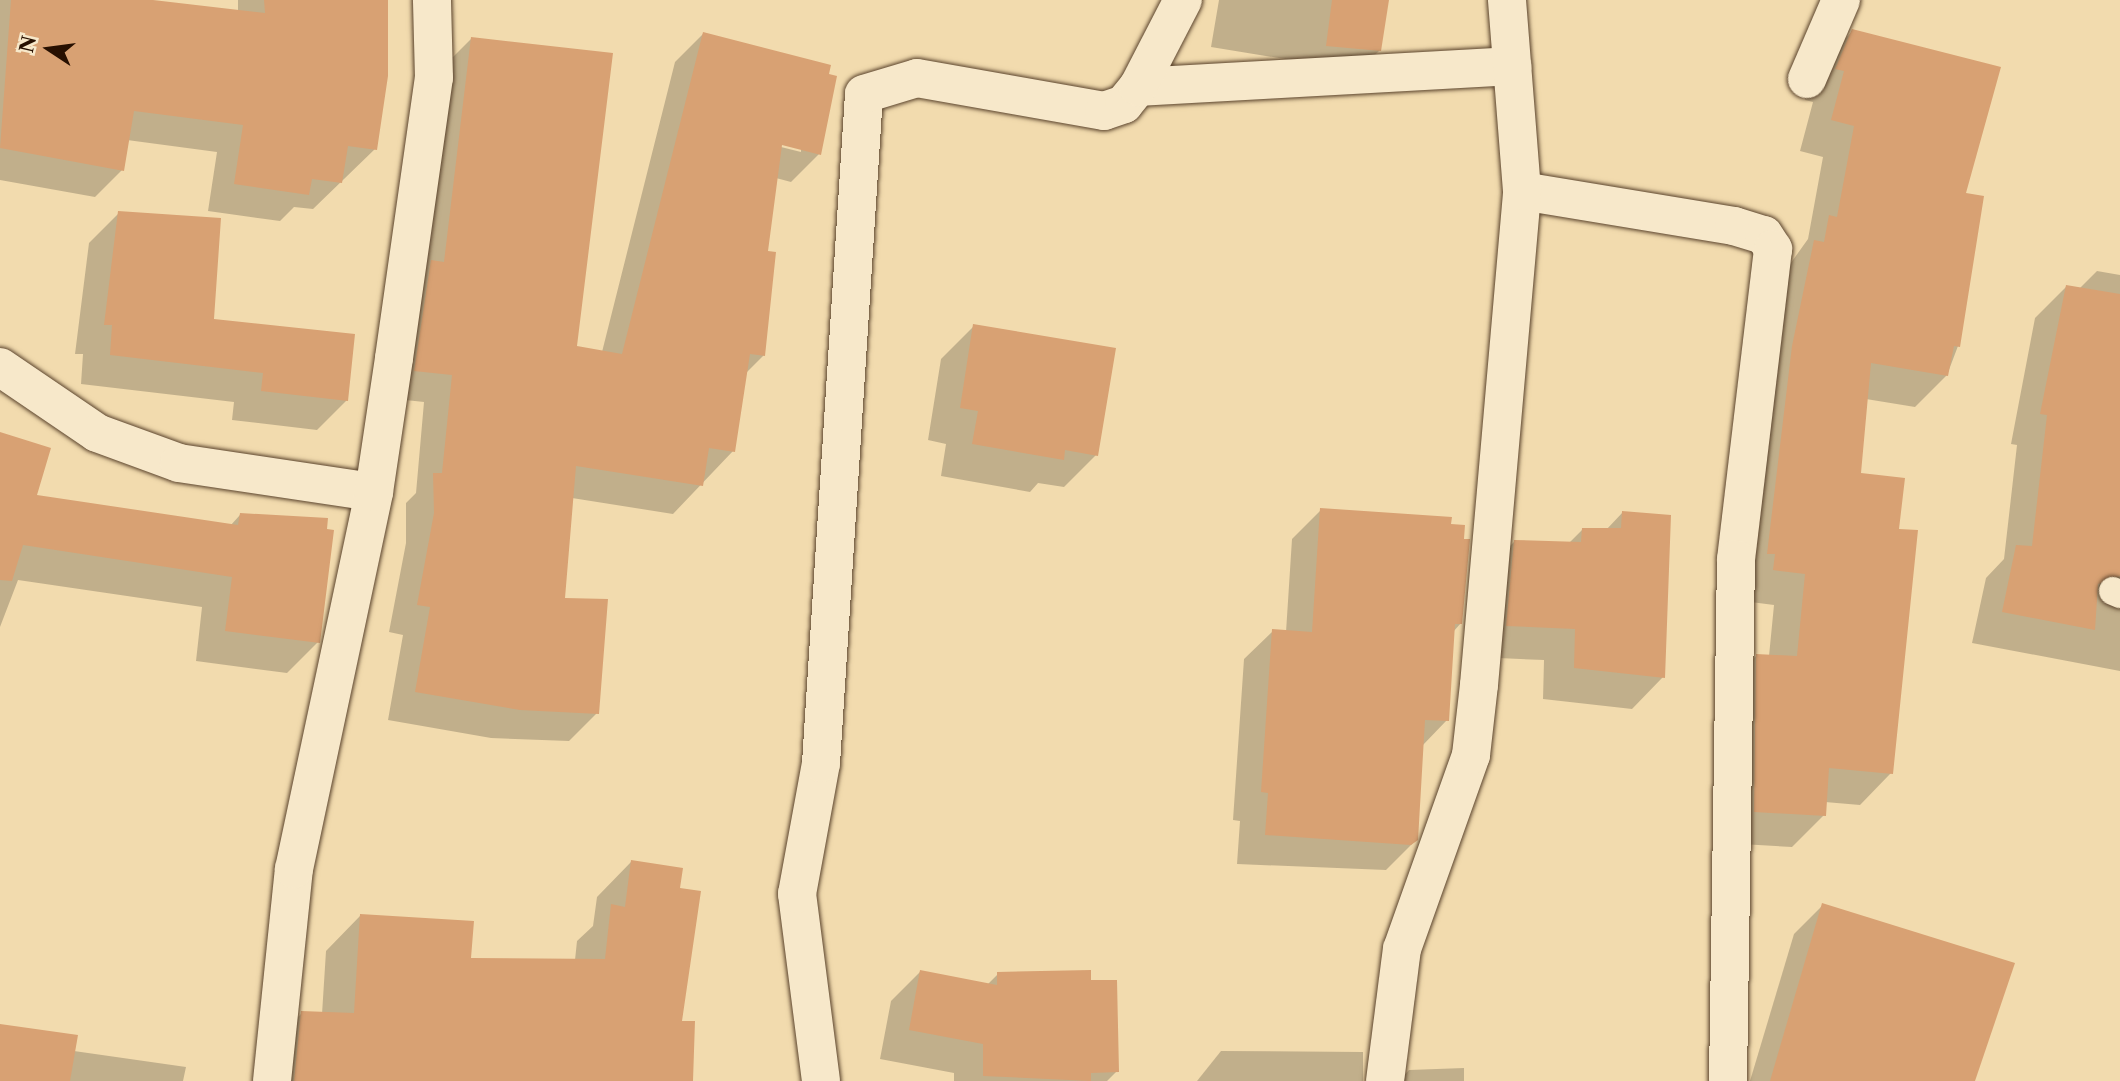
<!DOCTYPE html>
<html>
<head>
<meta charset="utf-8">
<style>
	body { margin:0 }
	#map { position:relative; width:2120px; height:1081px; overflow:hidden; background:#f2dbae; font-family:"Libre Caslon Text",serif }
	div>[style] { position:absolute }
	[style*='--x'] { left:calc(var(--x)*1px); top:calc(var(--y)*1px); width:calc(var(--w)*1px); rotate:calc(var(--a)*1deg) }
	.shadow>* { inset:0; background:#0003 }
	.building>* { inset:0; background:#d8a173 }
	.roads { filter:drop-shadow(0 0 2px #5a432c) drop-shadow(0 0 2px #5a432c) }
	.lane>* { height:28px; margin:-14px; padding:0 14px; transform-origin:14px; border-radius:14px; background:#f7e8ca }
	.street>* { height:38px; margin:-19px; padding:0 19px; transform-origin:19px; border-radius:19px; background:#f7e8ca }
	span { translate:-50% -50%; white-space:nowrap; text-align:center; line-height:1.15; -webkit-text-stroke:5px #f7e8ca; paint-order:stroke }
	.north { position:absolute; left:14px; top:14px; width:70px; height:70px; -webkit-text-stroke:5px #f7e8ca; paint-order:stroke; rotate:283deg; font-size:19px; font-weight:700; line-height:28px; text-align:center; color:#271001 }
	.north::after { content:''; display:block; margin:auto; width:24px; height:32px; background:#271001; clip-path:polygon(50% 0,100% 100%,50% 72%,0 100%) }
</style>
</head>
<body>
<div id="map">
	<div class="shadow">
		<div style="clip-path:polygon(0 0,144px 0,238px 11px,238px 0,386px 0,375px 149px,313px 209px,294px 207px,280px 221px,208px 211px,217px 152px,127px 140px,122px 170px,95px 197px,0 180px)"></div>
		<div style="clip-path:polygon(1219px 0,1387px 0,1379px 51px,1346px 83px,1297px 61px,1211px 47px)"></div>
		<div style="clip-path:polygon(1853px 31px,1963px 195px,1958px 346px,1947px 375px,1915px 407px,1866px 399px,1859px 475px,1897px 530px,1891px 773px,1860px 805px,1825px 802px,1824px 815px,1792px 847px,1723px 843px,1726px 687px,1757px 655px,1769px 656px,1774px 605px,1743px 601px,1783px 274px,1808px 239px,1823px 157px,1800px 151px,1813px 102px,1805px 100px,1821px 62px)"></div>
		<div style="clip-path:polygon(evenodd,703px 34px,819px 154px,791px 182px,776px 178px,766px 253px,764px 355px,746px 373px,733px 451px,673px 514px,572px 498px,563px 599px,597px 713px,569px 741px,491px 738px,388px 720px,403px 635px,389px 632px,406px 543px,406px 503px,416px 493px,424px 402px,387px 398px,443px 67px,471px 39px,575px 347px,602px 352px,675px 62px,703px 34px,774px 141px,801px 148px,801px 152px,773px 145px,774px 141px)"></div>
		<div style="clip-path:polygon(119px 213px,212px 320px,347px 400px,317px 430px,232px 420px,234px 402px,81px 384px,83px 354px,75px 354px,89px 243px)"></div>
		<div style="clip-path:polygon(2097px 271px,2120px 275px,2120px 671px,1972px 643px,1986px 578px,2004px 559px,2017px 445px,2011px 444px,2035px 318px,2066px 287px,2079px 289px)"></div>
		<div style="clip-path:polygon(974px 326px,1096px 455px,1064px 487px,1038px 483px,1030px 492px,941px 476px,946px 444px,928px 440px,941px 359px)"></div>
		<div style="clip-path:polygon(0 434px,35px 497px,230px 526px,240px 515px,318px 642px,287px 673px,196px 661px,202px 607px,18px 580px,0 627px)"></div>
		<div style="clip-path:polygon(1321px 510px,1461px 623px,1453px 632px,1447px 720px,1422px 746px,1415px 841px,1386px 870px,1237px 864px,1240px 821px,1233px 820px,1244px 659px,1273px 631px,1286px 632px,1292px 539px)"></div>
		<div style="clip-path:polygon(1623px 512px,1663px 677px,1632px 709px,1543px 699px,1544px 660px,1475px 657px,1483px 573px,1514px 542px,1569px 543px,1582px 530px,1606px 530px)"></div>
		<div style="clip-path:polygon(631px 862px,678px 890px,680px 1022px,692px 1081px,264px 1081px,267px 1048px,302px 1013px,322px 1014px,326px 951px,360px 916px,469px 960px,575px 960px,577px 941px,593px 926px,597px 897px)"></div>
		<div style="clip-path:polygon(1823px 905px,1973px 1081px,1750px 1081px,1794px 934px)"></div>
		<div style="clip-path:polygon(920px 972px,987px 985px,998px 974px,1090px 982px,1117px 1071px,1107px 1081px,954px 1081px,954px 1073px,880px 1059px,891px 1001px)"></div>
		<div style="clip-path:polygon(0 1025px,74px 1051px,186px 1067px,183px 1081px,0 1081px)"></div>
		<div style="clip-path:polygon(1221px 1051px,1363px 1052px,1363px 1081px,1197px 1081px)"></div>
		<div style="clip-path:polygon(1464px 1068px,1464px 1081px,1399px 1081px,1409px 1070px)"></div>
	</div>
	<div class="building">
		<div style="clip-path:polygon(11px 0,153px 0,265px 13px,264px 0,388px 0,388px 76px,377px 150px,348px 146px,342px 183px,312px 179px,309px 195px,234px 184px,243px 125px,134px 111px,124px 171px,0 148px)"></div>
		<div style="clip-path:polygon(1332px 0,1389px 0,1381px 51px,1326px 46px)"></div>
		<div style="clip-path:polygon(1852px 29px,2001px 67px,1966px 193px,1984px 196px,1960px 347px,1954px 346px,1948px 376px,1871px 363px,1861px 473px,1905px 478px,1899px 529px,1918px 530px,1893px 774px,1829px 768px,1826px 816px,1754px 812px,1756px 654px,1797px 656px,1805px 574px,1773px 570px,1775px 554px,1767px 554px,1792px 346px,1814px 240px,1824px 242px,1829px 215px,1837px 217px,1854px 126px,1831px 120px,1844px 71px,1835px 69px)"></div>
		<div style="clip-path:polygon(703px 32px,831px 65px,829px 74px,837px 76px,821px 155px,782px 145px,768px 251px,776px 252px,765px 356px,750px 354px,735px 452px,709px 448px,703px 486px,576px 466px,565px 598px,608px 599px,599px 714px,520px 710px,415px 692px,430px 607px,417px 605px,434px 513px,433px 473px,442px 473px,452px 375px,414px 371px,431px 260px,444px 262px,471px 37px,613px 53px,577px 346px,622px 354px)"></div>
		<div style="clip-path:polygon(118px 211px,221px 218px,214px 319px,355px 334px,348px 401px,261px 391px,263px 373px,110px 355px,112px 325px,104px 325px)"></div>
		<div style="clip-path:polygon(2066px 285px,2120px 294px,2120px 576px,2098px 584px,2095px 630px,2002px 612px,2016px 545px,2032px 546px,2047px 415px,2040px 414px)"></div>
		<div style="clip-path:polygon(973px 324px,1116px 348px,1098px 456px,1065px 450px,1064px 460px,972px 444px,978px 411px,960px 408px)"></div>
		<div style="clip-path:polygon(0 432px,51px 448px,37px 495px,238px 525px,240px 513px,328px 518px,327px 529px,334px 530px,320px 643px,225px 631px,232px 577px,23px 545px,12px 581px,0 580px)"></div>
		<div style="clip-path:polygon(1320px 508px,1452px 517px,1451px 524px,1465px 525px,1464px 539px,1470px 539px,1462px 624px,1455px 624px,1449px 721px,1425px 720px,1418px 840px,1411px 845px,1265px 835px,1268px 793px,1261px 792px,1272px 629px,1312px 632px)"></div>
		<div style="clip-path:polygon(1622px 511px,1671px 515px,1665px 678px,1574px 668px,1575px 629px,1506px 626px,1514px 540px,1581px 542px,1582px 528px,1621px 528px)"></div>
		<div style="clip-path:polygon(631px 860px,683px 868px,680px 888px,701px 891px,682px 1021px,695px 1021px,693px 1081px,294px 1081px,301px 1011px,354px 1013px,360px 914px,474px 921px,471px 958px,605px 959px,611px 904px,625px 907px)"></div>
		<div style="clip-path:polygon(1822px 903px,2015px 963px,1975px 1081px,1770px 1081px)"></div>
		<div style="clip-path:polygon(920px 970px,997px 985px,997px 972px,1091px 970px,1091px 980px,1117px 980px,1119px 1072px,1091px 1073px,1091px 1081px,983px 1076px,983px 1044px,909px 1030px)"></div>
		<div style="clip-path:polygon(0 1024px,78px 1035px,70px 1081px,0 1081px)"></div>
	</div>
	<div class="roads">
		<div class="lane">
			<div style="--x:2113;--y:591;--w:8;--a:23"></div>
		</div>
		<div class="street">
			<div style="--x:1807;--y:79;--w:86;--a:-66.7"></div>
			<div style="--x:1138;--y:87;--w:375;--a:-3.2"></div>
			<div style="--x:1522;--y:191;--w:215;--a:9.4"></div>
			<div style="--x:1734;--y:226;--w:31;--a:17"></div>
			<div style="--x:1764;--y:235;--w:17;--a:57"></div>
			<div style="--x:1773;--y:249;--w:312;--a:96.8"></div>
			<div style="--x:1736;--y:559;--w:522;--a:90.88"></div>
			<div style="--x:0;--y:367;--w:117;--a:34.2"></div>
			<div style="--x:97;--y:433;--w:87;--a:20.1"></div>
			<div style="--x:179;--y:463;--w:197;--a:8.5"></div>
			<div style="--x:272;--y:1081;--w:213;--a:-84.1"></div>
			<div style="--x:294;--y:869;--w:385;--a:-78"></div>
			<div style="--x:374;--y:492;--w:135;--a:-81.5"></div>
			<div style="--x:394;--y:358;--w:283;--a:-81.9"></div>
			<div style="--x:434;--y:78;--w:78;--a:-91.5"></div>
			<div style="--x:821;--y:1081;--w:189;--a:-97.3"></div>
			<div style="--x:797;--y:894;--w:133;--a:-79.6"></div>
			<div style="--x:821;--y:763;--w:670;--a:-86.32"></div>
			<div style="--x:864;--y:94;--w:55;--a:-16.8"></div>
			<div style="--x:917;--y:78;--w:190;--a:10"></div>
			<div style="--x:1104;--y:111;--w:21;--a:-19"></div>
			<div style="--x:1124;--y:104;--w:22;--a:-51"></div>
			<div style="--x:1138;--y:87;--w:98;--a:-62.7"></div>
			<div style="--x:1385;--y:1081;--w:133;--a:-82.7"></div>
			<div style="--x:1402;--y:949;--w:206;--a:-70.4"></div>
			<div style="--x:1471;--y:755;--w:70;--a:-83.5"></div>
			<div style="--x:1479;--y:685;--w:496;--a:-85"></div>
			<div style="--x:1522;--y:191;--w:192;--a:-94.5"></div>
		</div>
	</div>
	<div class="north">N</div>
</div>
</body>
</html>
